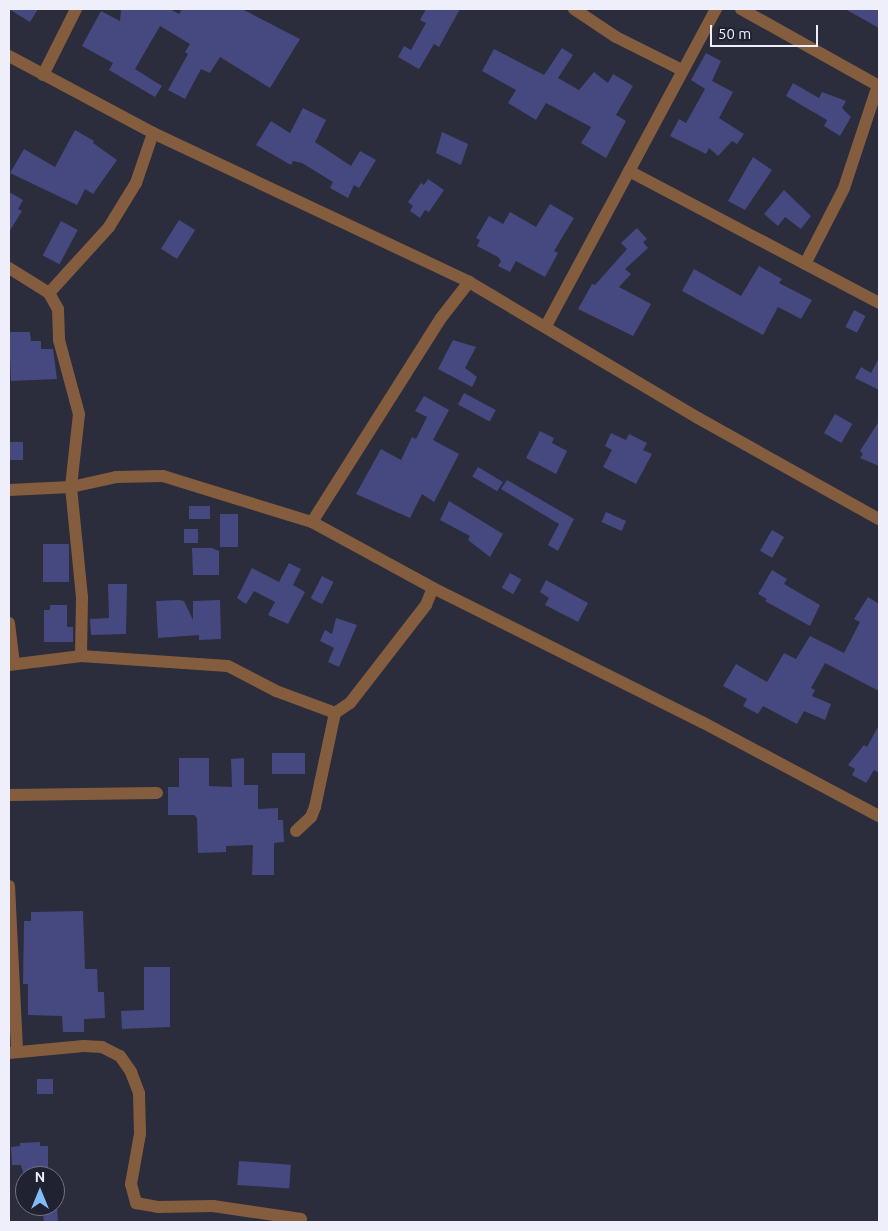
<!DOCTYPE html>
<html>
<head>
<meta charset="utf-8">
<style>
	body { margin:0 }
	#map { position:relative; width:888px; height:1231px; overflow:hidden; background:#2b2c3c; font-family:Ubuntu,sans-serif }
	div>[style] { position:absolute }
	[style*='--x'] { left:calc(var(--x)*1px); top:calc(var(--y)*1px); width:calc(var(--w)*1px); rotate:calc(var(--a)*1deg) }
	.building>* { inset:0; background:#464880; transform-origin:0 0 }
	.street>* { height:12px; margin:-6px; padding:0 6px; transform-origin:6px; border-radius:6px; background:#845d3e }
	span { translate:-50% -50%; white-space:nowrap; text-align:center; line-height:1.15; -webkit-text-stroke:4.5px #212231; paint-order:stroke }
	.frame { position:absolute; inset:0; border:10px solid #eeeffa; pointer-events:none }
	.north { position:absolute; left:15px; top:1166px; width:50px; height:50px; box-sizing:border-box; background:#212231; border:1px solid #737481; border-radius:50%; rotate:0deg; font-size:14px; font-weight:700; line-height:20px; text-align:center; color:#eeeffa }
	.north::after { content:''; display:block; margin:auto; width:18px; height:22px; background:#81bdfa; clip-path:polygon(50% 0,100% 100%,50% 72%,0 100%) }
	.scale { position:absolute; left:710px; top:25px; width:108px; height:22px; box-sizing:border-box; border:2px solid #eeeffa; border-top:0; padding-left:6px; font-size:15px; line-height:18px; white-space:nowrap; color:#eeeffa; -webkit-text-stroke:4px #212231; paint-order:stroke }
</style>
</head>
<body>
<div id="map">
	<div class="building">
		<div style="clip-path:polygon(9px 9px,38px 9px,30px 22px)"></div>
		<div style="clip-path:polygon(121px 9px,170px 9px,179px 14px,182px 9px,242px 9px,300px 39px,270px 88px,220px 57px,210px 73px,201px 69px,185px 99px,168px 90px,188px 54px,185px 52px,190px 44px,160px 26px,135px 69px,162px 86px,155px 97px,109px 70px,113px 63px,82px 46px,101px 11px,120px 21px)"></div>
		<div style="clip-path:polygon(426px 9px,460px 9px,439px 47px,434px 44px,419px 69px,398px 57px,404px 46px,411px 50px,426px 23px,420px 20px)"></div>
		<div style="clip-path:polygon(845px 9px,879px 9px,879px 28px)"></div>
		<div style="clip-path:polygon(562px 48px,573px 55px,558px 78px,579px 90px,594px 72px,608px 83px,613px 74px,633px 86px,616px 115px,626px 121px,606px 158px,581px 143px,591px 127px,546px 103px,536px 120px,508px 103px,516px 90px,482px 71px,494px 49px,544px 75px)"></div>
		<div style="clip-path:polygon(706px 53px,721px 61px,712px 81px,733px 92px,719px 118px,744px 134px,737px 144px,732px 141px,718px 156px,709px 148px,706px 154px,670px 136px,679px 119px,686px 123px,705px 89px,691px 80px)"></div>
		<div style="clip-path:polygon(793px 83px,819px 98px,822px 92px,846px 101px,842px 108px,851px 117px,840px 136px,824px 126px,827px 120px,786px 96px)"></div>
		<div style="clip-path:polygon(303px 108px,326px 120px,315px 142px,351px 166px,360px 151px,376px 160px,359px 188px,354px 185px,348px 198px,330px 188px,333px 182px,302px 163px,293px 161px,291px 165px,256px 145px,271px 121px,290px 133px)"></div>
		<div style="clip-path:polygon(75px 130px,94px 141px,93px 143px,117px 160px,93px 194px,85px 189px,77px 205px,10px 173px,24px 149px,55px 167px)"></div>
		<div style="clip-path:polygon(442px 132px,468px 144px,461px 165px,436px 153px)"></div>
		<div style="clip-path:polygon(753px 157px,772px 170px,745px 210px,728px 201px)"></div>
		<div style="clip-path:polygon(428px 179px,444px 190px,429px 212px,425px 210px,420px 218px,410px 211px,413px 206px,408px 202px,421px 183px,424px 185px)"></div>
		<div style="clip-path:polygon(784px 190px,811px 216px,801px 229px,785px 217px,778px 226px,764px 214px)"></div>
		<div style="clip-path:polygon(9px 192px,23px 200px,18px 209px,22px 211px,9px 232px)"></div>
		<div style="clip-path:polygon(550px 204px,574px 218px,554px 251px,558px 253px,545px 277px,516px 261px,510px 272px,498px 266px,501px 261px,498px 257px,477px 246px,480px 240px,476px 238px,489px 216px,503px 224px,510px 212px,536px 227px)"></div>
		<div style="left:179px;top:220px;width:19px;height:34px;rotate:32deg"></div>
		<div style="left:61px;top:221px;width:19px;height:39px;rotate:28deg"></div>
		<div style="clip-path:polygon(637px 228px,647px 239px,643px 242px,648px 248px,625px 269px,631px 274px,619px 287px,651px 304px,633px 336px,578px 309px,592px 284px,595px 285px,627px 249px,621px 243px)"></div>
		<div style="clip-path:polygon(759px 266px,782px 279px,779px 283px,812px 300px,801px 319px,778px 307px,763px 335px,682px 291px,694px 269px,741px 296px)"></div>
		<div style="left:854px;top:310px;width:13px;height:19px;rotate:27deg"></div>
		<div style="clip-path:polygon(9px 332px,30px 332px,31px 341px,41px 341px,41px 349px,53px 349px,57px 379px,11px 381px)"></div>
		<div style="clip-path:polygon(453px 340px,476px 347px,465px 368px,477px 377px,472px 387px,438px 369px)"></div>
		<div style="clip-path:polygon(879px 358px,879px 390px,855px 378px,861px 367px,871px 373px)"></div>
		<div style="left:464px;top:393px;width:36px;height:13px;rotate:28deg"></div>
		<div style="clip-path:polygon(424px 396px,449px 410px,433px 440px,459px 454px,434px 502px,422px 494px,410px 518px,356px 494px,381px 449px,401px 460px,412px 437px,416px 439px,427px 417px,415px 411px)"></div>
		<div style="left:835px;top:414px;width:20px;height:22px;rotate:30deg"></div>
		<div style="clip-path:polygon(879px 421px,879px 466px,860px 458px,863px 454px,860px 451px)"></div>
		<div style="clip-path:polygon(540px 431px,554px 438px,552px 443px,567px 451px,556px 474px,526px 458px)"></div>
		<div style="clip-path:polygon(611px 433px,626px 440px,629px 434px,647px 443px,643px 450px,652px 454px,636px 484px,603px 467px,612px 450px,605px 446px)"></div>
		<div style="left:10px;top:442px;width:13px;height:18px"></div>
		<div style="left:478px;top:467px;width:29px;height:11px;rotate:31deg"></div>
		<div style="clip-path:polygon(507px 480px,574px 519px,558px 551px,548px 545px,559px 524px,501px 489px)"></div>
		<div style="clip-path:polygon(449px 501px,503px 534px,490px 557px,468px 540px,470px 536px,440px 520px)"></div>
		<div style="left:189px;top:506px;width:21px;height:13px"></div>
		<div style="left:606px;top:512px;width:22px;height:11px;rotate:24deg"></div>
		<div style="left:220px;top:514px;width:18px;height:33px"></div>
		<div style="left:184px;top:529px;width:14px;height:14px"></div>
		<div style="left:772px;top:530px;width:14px;height:24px;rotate:30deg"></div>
		<div style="left:43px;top:544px;width:26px;height:38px"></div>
		<div style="clip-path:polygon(192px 548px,212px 548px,219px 551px,219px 575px,193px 575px)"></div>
		<div style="clip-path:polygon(289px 563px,301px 569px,293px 585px,305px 592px,288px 624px,268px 615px,275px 602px,254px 591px,246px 604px,237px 598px,252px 568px,279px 582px)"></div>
		<div style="clip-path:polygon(772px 570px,787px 579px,784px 584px,820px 605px,810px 626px,765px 601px,767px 599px,758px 594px)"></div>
		<div style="left:510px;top:573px;width:13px;height:17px;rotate:29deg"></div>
		<div style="left:322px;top:576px;width:13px;height:25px;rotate:27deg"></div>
		<div style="clip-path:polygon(546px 580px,588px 603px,578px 622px,545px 605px,549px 598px,540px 592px)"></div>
		<div style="clip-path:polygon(108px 584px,127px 584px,126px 634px,91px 635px,90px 619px,109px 618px)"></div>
		<div style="clip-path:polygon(868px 597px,879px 604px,879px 691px,825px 663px,811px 688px,815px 690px,812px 696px,831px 704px,825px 720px,804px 711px,797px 724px,763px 706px,758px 714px,743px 706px,747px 699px,723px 686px,736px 664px,767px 682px,784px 653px,796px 659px,810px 636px,844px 653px,860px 622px,854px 619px)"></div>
		<div style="clip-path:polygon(179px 600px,184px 601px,193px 620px,193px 601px,220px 600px,221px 639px,199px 640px,199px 635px,158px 638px,156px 601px)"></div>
		<div style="clip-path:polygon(50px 605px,67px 605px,67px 627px,73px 627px,73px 642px,44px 642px,44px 610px,50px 610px)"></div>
		<div style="clip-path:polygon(336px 618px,357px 625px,339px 667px,328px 662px,334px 648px,320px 641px,325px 630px,332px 634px)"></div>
		<div style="clip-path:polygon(879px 725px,879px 773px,874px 770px,866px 783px,852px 775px,855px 769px,848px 765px,864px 745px,867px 747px)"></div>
		<div style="left:272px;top:753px;width:33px;height:21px"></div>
		<div style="clip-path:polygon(179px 758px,209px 758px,209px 786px,232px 787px,231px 759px,244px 758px,244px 785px,258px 785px,258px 809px,278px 808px,278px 820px,283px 820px,284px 842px,274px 843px,274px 875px,252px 875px,253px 845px,226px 846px,226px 852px,198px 853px,197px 818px,194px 815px,168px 815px,168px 787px,179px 787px)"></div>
		<div style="clip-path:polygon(83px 911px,85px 969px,97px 969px,98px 992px,104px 992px,105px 1018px,84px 1019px,84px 1032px,63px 1032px,62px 1016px,28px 1015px,28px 984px,23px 984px,24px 921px,31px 921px,31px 912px)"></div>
		<div style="clip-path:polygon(144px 967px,170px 967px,170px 1027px,122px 1029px,121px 1011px,144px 1010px)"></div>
		<div style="left:37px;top:1079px;width:16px;height:15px"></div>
		<div style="clip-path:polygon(40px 1142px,40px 1146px,48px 1146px,48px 1176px,24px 1176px,21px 1165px,12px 1165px,11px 1147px,20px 1146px,20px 1143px)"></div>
		<div style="left:239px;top:1161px;width:52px;height:24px;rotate:4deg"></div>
		<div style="clip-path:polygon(42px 1206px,57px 1206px,58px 1222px,44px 1222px)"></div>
	</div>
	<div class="street">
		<div style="--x:574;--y:9;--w:50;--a:33.7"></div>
		<div style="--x:616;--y:37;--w:74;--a:26.6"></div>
		<div style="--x:741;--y:9;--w:158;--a:29.2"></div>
		<div style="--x:9;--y:56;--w:163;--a:28.1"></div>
		<div style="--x:153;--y:133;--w:349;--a:25.2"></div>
		<div style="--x:469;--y:282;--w:266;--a:30.7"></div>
		<div style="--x:698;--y:418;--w:207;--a:29.2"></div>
		<div style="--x:43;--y:75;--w:74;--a:-63.4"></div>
		<div style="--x:629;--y:171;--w:283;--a:27.8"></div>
		<div style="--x:805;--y:264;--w:85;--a:-62.8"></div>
		<div style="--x:844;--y:188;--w:108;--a:-71.7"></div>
		<div style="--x:9;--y:268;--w:47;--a:32"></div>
		<div style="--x:49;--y:293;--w:18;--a:61"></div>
		<div style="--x:58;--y:309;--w:31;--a:88"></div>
		<div style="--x:59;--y:340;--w:77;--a:74.9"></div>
		<div style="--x:79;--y:414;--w:73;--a:96.3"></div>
		<div style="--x:71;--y:487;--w:112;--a:84.3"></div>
		<div style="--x:82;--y:598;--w:58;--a:91"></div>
		<div style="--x:49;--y:293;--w:89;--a:-47.7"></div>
		<div style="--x:109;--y:227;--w:52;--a:-58.5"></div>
		<div style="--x:136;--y:183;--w:53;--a:-71.2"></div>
		<div style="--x:546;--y:326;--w:360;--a:-61.8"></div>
		<div style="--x:9;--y:490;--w:62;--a:-2.8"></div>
		<div style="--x:71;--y:487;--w:46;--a:-12.5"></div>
		<div style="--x:116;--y:477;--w:47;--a:-1.2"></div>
		<div style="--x:163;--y:476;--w:156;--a:17.2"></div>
		<div style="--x:312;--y:522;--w:241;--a:-57.7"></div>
		<div style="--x:441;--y:318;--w:46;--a:-52.1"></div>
		<div style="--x:312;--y:522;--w:138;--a:28.6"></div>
		<div style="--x:433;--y:588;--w:301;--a:26.5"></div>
		<div style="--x:702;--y:722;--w:200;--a:28"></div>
		<div style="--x:9;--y:623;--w:41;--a:83"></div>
		<div style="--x:9;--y:665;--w:73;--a:-7.1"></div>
		<div style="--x:81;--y:656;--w:147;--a:3.9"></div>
		<div style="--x:228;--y:666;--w:54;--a:27.5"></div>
		<div style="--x:276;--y:691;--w:63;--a:20.4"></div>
		<div style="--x:335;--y:713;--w:18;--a:-34"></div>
		<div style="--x:350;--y:703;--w:124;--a:-52.2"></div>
		<div style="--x:426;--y:605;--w:18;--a:-68"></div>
		<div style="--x:9;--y:795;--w:148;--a:-0.8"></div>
		<div style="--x:296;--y:831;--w:21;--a:-43"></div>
		<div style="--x:311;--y:817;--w:11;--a:-68"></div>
		<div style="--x:315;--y:807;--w:96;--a:-78"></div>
		<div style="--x:9;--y:886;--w:166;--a:87.2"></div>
		<div style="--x:9;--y:1053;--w:75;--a:-5.3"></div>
		<div style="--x:84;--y:1046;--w:18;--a:3"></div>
		<div style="--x:102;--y:1047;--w:20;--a:27"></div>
		<div style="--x:120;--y:1056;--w:19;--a:55"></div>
		<div style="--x:131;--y:1072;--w:22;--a:69"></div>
		<div style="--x:139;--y:1093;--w:41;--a:88.6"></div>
		<div style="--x:140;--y:1134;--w:51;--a:100.2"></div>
		<div style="--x:131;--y:1184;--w:20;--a:75"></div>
		<div style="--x:136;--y:1203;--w:22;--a:10"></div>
		<div style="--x:158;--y:1207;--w:55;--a:-1"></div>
		<div style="--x:213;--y:1206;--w:89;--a:8.4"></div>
	</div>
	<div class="frame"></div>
	<div class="north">N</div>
	<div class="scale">50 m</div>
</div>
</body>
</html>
